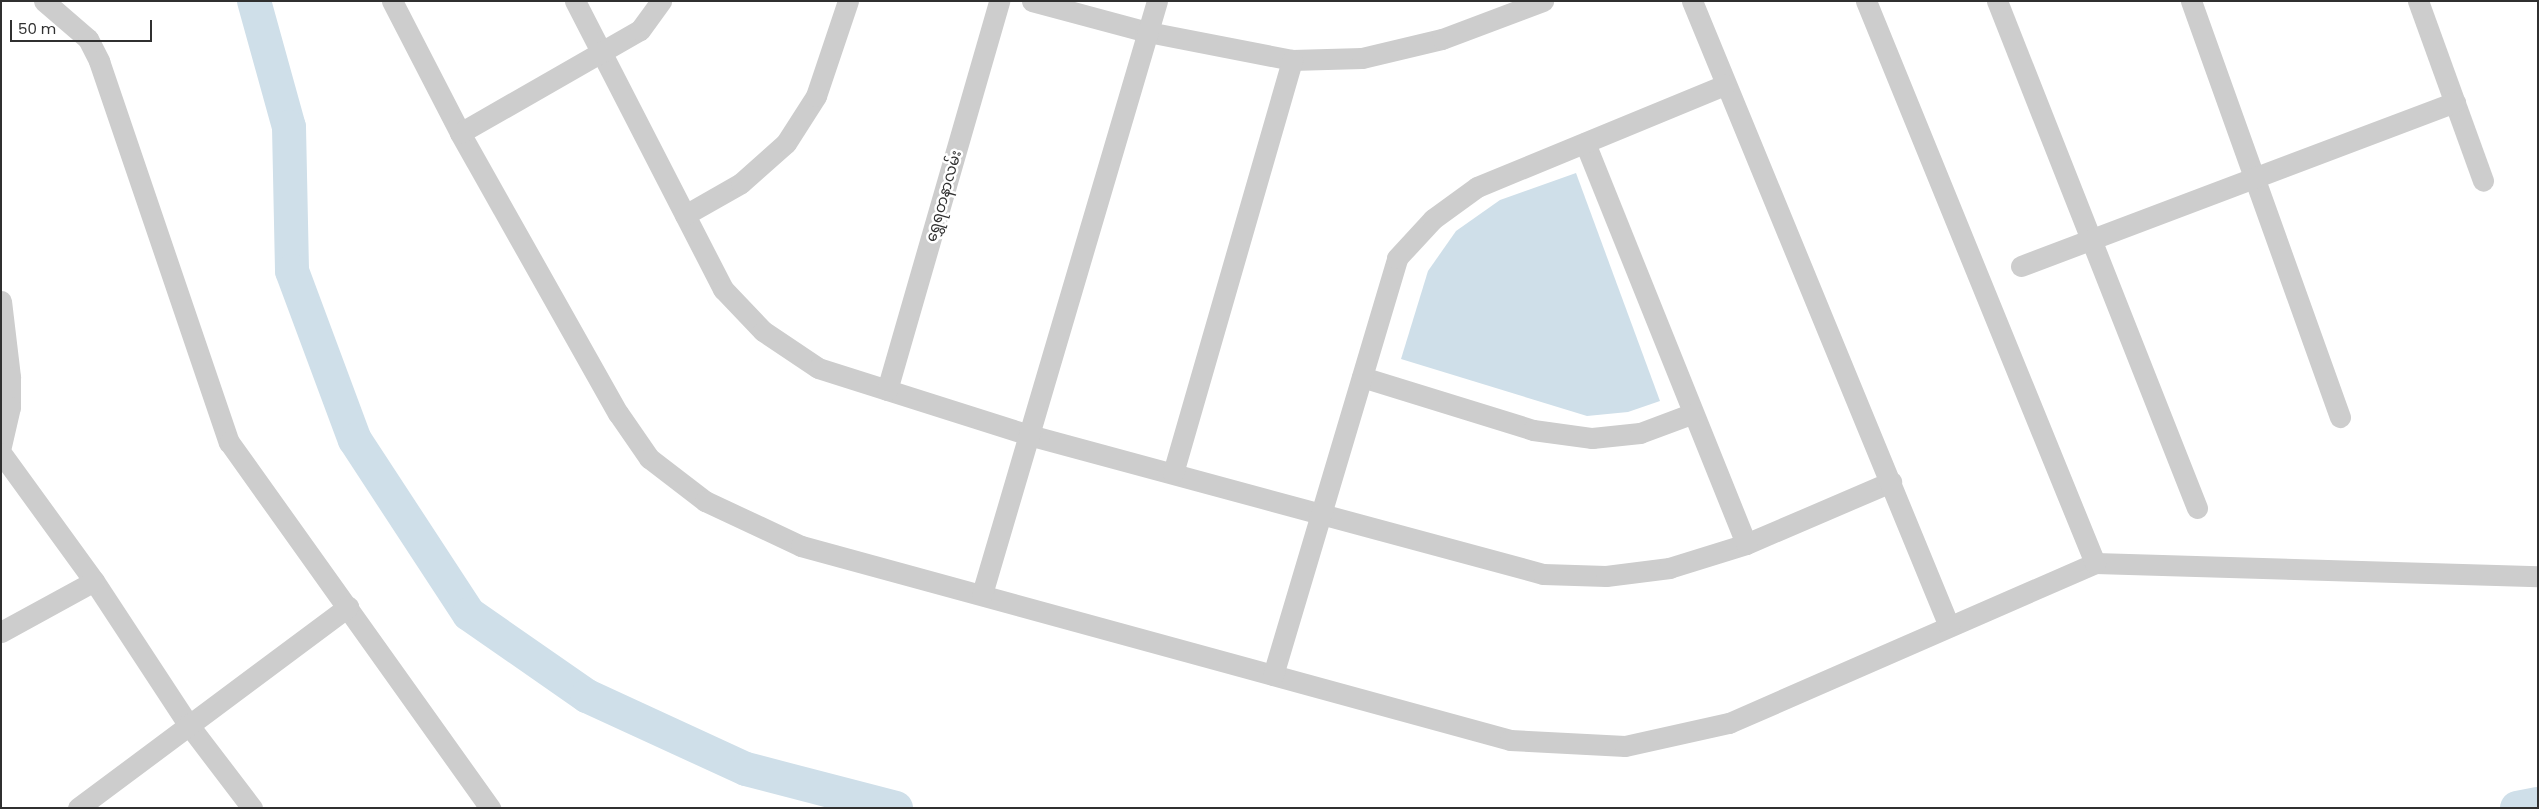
<!DOCTYPE html>
<html>
<head>
<meta charset="utf-8">
<style>
	body { margin:0 }
	#map { position:relative; width:2539px; height:809px; overflow:hidden; background:#fff; font-family:Poppins,"Noto Sans Myanmar",sans-serif }
	div>[style] { position:absolute }
	[style*='--x'] { left:calc(var(--x)*1px); top:calc(var(--y)*1px); width:calc(var(--w)*1px); rotate:calc(var(--a)*1deg) }
	.water>* { inset:0; background:#cfdfe9 }
	.river>* { height:34px; margin:-17px; padding:0 17px; transform-origin:17px; border-radius:17px; background:#cfdfe9 }
	.minor>* { height:21px; margin:-10.5px; padding:0 10.5px; transform-origin:10.5px; border-radius:10.5px; background:#cdcdcd }
	span { translate:-50% -50%; white-space:nowrap; text-align:center; line-height:1.15; -webkit-text-stroke:5px #fff; paint-order:stroke }
	.street-label { font-size:15px; color:#303030 }
	.frame { position:absolute; inset:0; border:2px solid #303030; pointer-events:none }
	.scale { position:absolute; left:10px; top:20px; width:142px; height:22px; box-sizing:border-box; border:2px solid #303030; border-top:0; padding-left:6px; font-size:15px; line-height:18px; white-space:nowrap; color:#303030; -webkit-text-stroke:4px #fff; paint-order:stroke }
</style>
</head>
<body>
<div id="map">
	<div class="water">
		<div style="clip-path:polygon(1576px 173px,1660px 401px,1628px 412px,1587px 416px,1401px 359px,1428px 271px,1456px 231px,1500px 200px)"></div>
	</div>
	<div class="river">
		<div style="--x:254;--y:1;--w:131;--a:74.5"></div>
		<div style="--x:289;--y:127;--w:144;--a:88.8"></div>
		<div style="--x:292;--y:271;--w:180;--a:69.6"></div>
		<div style="--x:355;--y:440;--w:208;--a:56.8"></div>
		<div style="--x:469;--y:614;--w:144;--a:34.8"></div>
		<div style="--x:587;--y:696;--w:175;--a:24.7"></div>
		<div style="--x:746;--y:769;--w:155;--a:14.6"></div>
		<div style="--x:2517;--y:808;--w:21;--a:-11"></div>
	</div>
	<div class="minor">
		<div style="--x:44;--y:1;--w:58;--a:40.8"></div>
		<div style="--x:88;--y:39;--w:25;--a:63"></div>
		<div style="--x:99;--y:61;--w:403;--a:71.2"></div>
		<div style="--x:229;--y:442;--w:450;--a:54.5"></div>
		<div style="--x:392;--y:1;--w:148;--a:62.7"></div>
		<div style="--x:460;--y:133;--w:322;--a:60.6"></div>
		<div style="--x:618;--y:413;--w:55;--a:55.4"></div>
		<div style="--x:649;--y:458;--w:71;--a:37.5"></div>
		<div style="--x:705;--y:501;--w:106;--a:25.1"></div>
		<div style="--x:801;--y:546;--w:735;--a:15.3"></div>
		<div style="--x:1510;--y:740;--w:115;--a:3"></div>
		<div style="--x:1625;--y:746;--w:107;--a:-12.5"></div>
		<div style="--x:1729;--y:723;--w:399;--a:-23.6"></div>
		<div style="--x:2095;--y:563;--w:443;--a:1.7"></div>
		<div style="--x:575;--y:1;--w:324;--a:62.8"></div>
		<div style="--x:723;--y:289;--w:58;--a:46.4"></div>
		<div style="--x:763;--y:331;--w:66;--a:33.9"></div>
		<div style="--x:818;--y:368;--w:221;--a:17.6"></div>
		<div style="--x:1029;--y:435;--w:532;--a:15.13"></div>
		<div style="--x:1543;--y:574;--w:63;--a:1.8"></div>
		<div style="--x:1606;--y:576;--w:64;--a:-7.2"></div>
		<div style="--x:1669;--y:568;--w:81;--a:-17.3"></div>
		<div style="--x:1746;--y:544;--w:158;--a:-23.2"></div>
		<div style="--x:1032;--y:1;--w:120;--a:15"></div>
		<div style="--x:1148;--y:32;--w:147;--a:11"></div>
		<div style="--x:1292;--y:60;--w:70;--a:-1.6"></div>
		<div style="--x:1362;--y:58;--w:82;--a:-13.4"></div>
		<div style="--x:1442;--y:39;--w:108;--a:-20.6"></div>
		<div style="--x:1692;--y:1;--w:676;--a:67.65"></div>
		<div style="--x:1866;--y:1;--w:607;--a:67.83"></div>
		<div style="--x:1997;--y:1;--w:545;--a:68.47"></div>
		<div style="--x:2191;--y:1;--w:442;--a:70.3"></div>
		<div style="--x:2418;--y:1;--w:191;--a:70.1"></div>
		<div style="--x:460;--y:133;--w:207;--a:-29.8"></div>
		<div style="--x:640;--y:30;--w:36;--a:-54"></div>
		<div style="--x:1585;--y:143;--w:432;--a:68.1"></div>
		<div style="--x:685;--y:215;--w:64;--a:-29.7"></div>
		<div style="--x:741;--y:183;--w:60;--a:-41.6"></div>
		<div style="--x:786;--y:143;--w:56;--a:-57.4"></div>
		<div style="--x:816;--y:96;--w:100;--a:-71.4"></div>
		<div style="--x:2021;--y:266;--w:464;--a:-20.7"></div>
		<div style="--x:1;--y:301;--w:77;--a:83.2"></div>
		<div style="--x:10;--y:377;--w:30;--a:90"></div>
		<div style="--x:10;--y:407;--w:40;--a:103"></div>
		<div style="--x:1362;--y:377;--w:179;--a:17.2"></div>
		<div style="--x:1533;--y:430;--w:60;--a:7.7"></div>
		<div style="--x:1592;--y:438;--w:48;--a:-5.9"></div>
		<div style="--x:1640;--y:433;--w:54;--a:-20.4"></div>
		<div style="--x:887;--y:390;--w:405;--a:-73.9"></div>
		<div style="--x:1;--y:453;--w:158;--a:54"></div>
		<div style="--x:94;--y:581;--w:171;--a:56.7"></div>
		<div style="--x:188;--y:724;--w:106;--a:52.7"></div>
		<div style="--x:1173;--y:473;--w:430;--a:-73.9"></div>
		<div style="--x:982;--y:594;--w:618;--a:-73.56"></div>
		<div style="--x:1;--y:632;--w:106;--a:-28.7"></div>
		<div style="--x:1273;--y:675;--w:435;--a:-73.4"></div>
		<div style="--x:1397;--y:258;--w:53;--a:-47.3"></div>
		<div style="--x:1433;--y:219;--w:54;--a:-36"></div>
		<div style="--x:1477;--y:187;--w:268;--a:-22.4"></div>
		<div style="--x:78;--y:808;--w:337;--a:-36.7"></div>
	</div>
	<div class="street-label">
		<span style="left:943px;top:196px;rotate:-74deg">ရွှေရတနာလမ်း</span>
	</div>
	<div class="frame"></div>
	<div class="scale">50 m</div>
</div>
</body>
</html>
